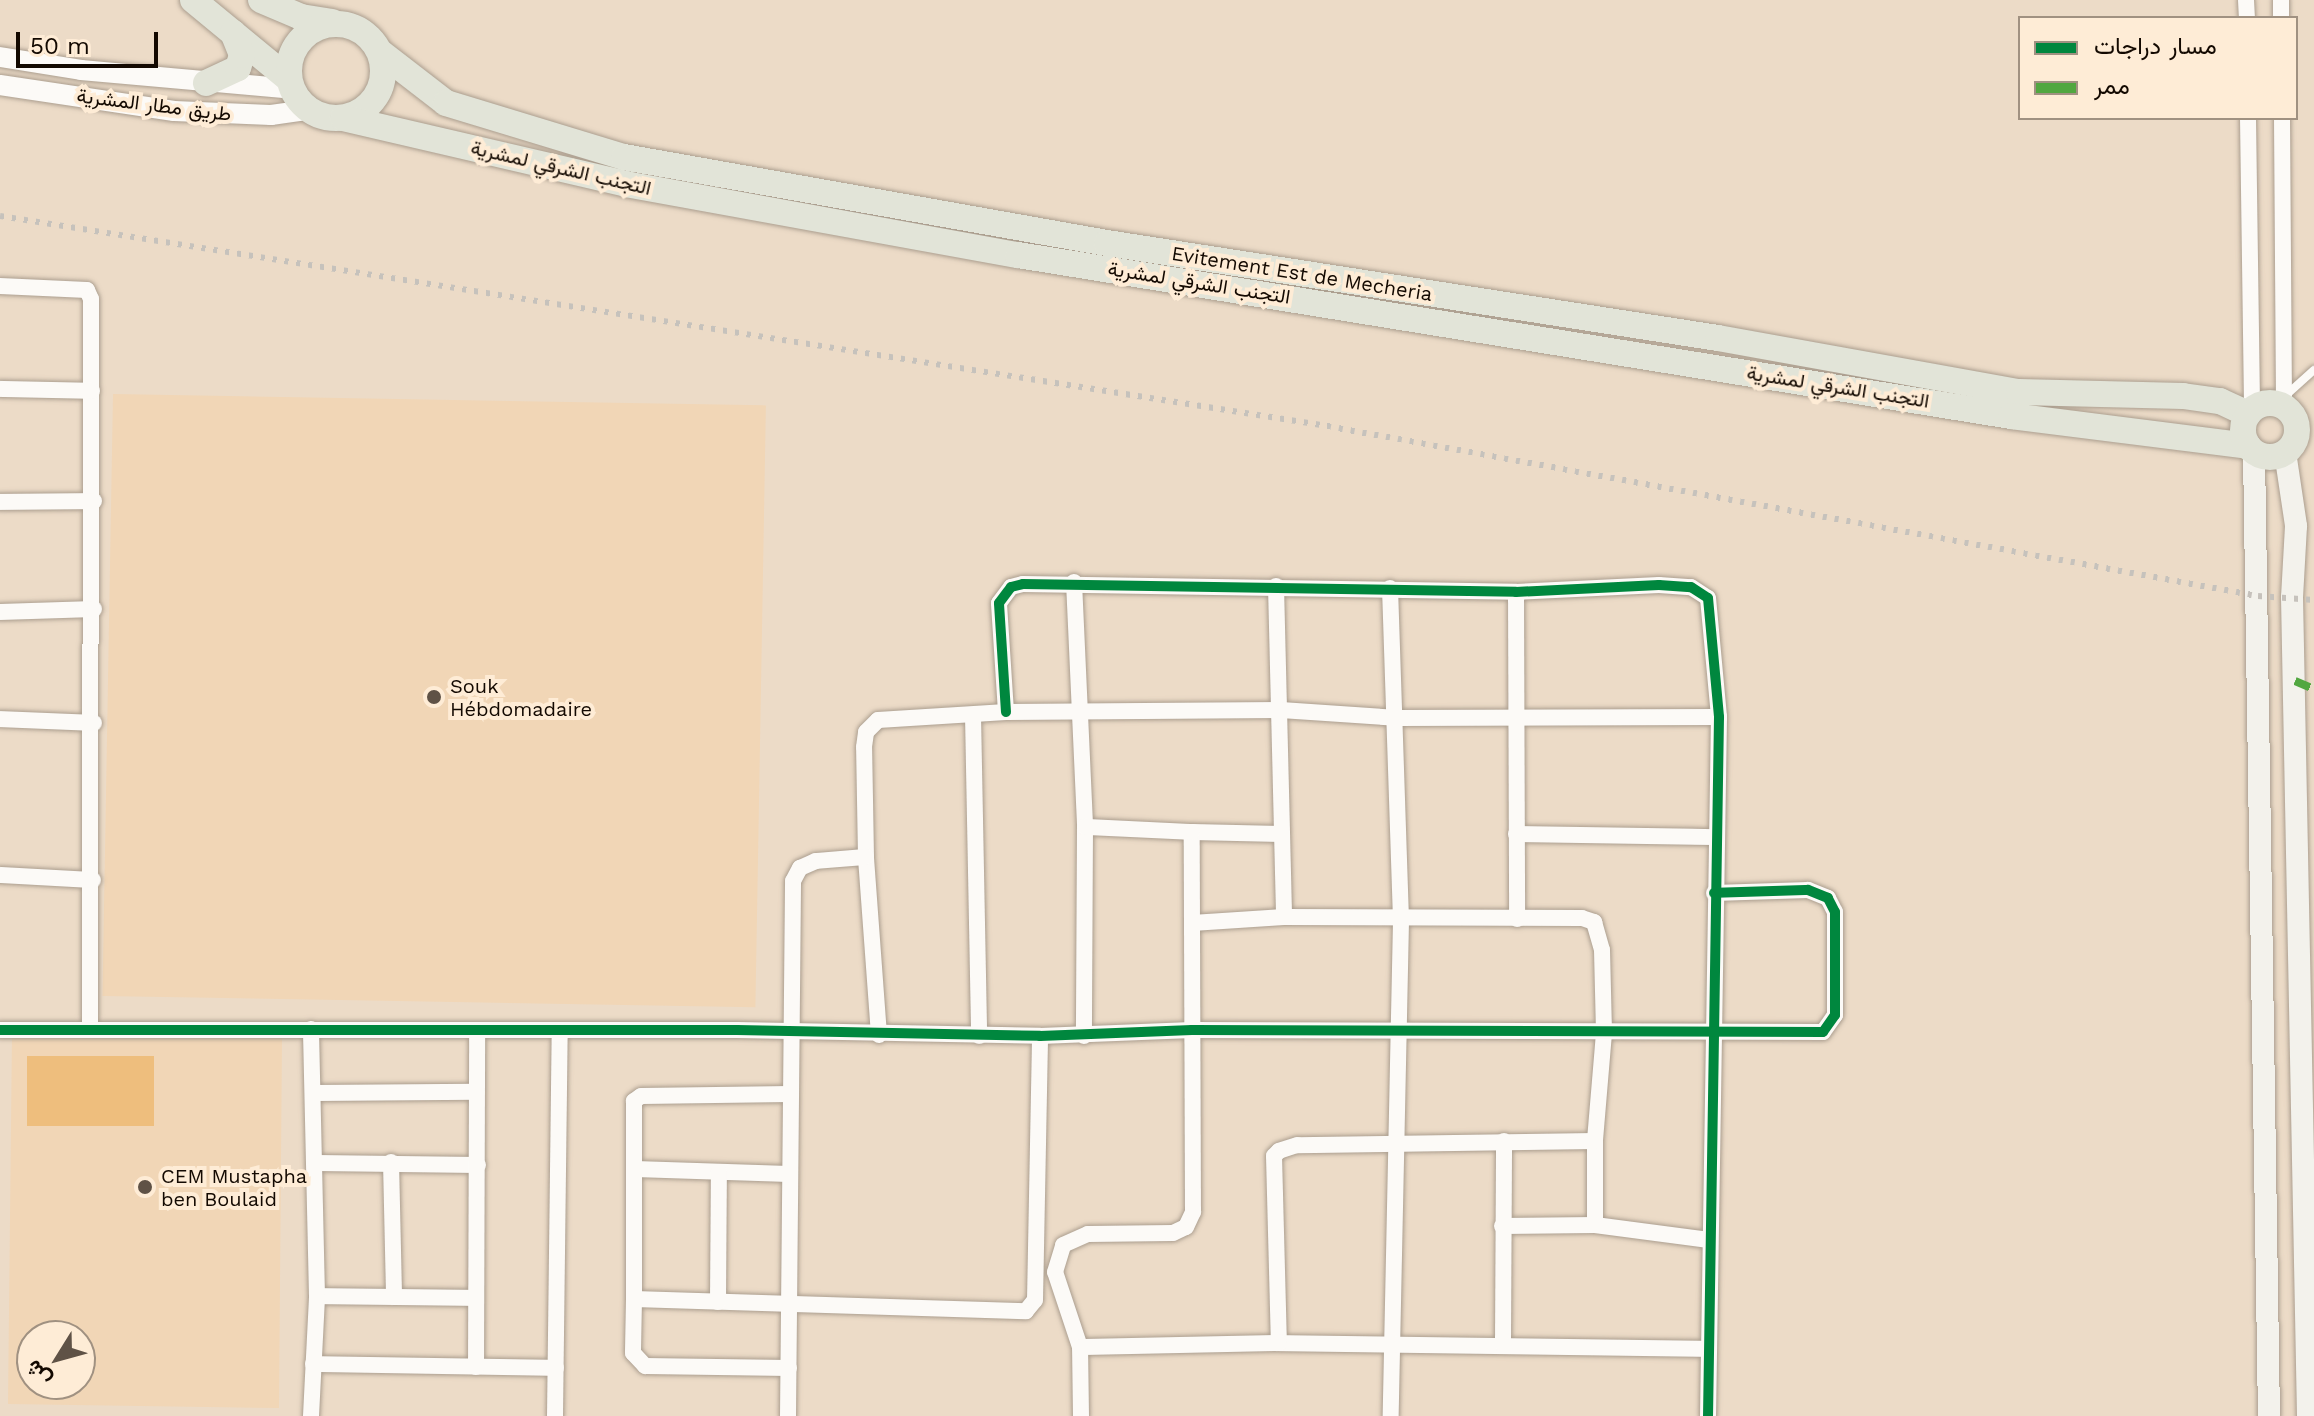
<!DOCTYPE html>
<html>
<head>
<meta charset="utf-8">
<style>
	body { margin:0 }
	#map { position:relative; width:2314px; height:1416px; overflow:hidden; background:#ecdbc7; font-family:"Work Sans",Vazirmatn,sans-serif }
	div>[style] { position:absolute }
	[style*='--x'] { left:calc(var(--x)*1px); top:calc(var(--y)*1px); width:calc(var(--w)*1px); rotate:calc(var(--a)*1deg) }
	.built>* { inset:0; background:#f1d6b6; transform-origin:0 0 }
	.green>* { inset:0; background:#eebe7d; transform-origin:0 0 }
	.roads { filter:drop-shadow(0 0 2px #ab9e8f) drop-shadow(0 0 2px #ab9e8f) }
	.service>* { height:8px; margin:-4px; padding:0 4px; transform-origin:4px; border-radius:4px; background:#fcfaf7 }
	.minor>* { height:16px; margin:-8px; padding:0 8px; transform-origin:8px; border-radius:8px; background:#fcfaf7 }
	.tertiary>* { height:20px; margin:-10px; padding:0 10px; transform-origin:10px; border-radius:10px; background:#fcfaf7 }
	.secondary>* { height:22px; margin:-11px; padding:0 11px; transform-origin:11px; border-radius:11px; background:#f3f2ec }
	.trunk>* { height:26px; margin:-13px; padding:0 13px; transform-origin:13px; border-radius:13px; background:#e2e4d8 }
	.trunk>.ring { margin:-13px; padding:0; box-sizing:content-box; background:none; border:26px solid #e2e4d8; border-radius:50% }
	.rail>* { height:6px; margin-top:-3px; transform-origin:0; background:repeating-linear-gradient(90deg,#c6c2bc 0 4px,transparent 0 12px) }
	.quiet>* { height:8px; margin-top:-4px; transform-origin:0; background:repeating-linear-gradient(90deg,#51a740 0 16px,transparent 0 24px) }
	.cycleway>* { height:10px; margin:-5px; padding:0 5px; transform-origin:5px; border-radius:5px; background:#00873e }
	.dots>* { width:22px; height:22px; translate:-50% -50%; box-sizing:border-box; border:4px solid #feecd6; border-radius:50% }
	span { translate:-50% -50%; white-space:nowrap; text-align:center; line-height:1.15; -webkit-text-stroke:8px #feecd6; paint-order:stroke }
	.street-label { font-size:20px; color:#130901 }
	.poi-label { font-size:20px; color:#130901 }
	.left { translate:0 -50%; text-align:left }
	.legend { position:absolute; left:2018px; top:16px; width:280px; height:104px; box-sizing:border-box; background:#feecd6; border:2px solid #a09181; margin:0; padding:10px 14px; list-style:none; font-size:24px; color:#130901 }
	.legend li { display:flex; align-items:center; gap:16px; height:40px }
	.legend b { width:40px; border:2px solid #a09181 }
	.north { position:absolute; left:16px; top:1320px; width:80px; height:80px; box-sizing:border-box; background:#feecd6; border:2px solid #a09181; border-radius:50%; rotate:233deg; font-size:22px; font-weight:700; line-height:32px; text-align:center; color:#130901 }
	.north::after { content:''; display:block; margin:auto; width:28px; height:36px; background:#5f5246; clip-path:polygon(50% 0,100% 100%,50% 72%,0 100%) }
	.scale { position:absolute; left:16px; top:32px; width:142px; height:36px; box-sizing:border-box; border:4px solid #130901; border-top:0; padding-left:10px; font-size:24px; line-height:28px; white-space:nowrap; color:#130901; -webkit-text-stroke:6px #feecd6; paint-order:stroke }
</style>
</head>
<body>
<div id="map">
	<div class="built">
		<div style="left:113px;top:394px;width:653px;height:602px;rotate:1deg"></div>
		<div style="clip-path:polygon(evenodd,12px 1033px,282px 1037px,279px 1408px,8px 1404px,12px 1033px,32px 1336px,80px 1336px,80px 1384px,32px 1384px,32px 1336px)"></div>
	</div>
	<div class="green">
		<div style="left:154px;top:1056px;width:70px;height:127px;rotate:90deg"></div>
	</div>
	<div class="roads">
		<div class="service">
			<div style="--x:2285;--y:396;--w:39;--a:-42"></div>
		</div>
		<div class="minor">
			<div style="--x:2246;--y:0;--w:18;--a:87"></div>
			<div style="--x:2281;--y:0;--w:18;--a:90"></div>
			<div style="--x:2248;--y:118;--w:291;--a:89.2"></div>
			<div style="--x:2282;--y:118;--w:289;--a:89.6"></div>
			<div style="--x:0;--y:286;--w:87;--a:2.6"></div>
			<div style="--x:87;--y:290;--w:10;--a:66"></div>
			<div style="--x:91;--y:299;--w:729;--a:90.08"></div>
			<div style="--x:0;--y:389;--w:92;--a:1.2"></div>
			<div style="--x:0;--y:502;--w:94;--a:-0.6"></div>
			<div style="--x:1074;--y:582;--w:245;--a:87.4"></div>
			<div style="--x:1085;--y:827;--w:209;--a:90.3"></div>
			<div style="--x:1276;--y:586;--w:331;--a:88.6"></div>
			<div style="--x:1390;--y:588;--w:333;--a:88.1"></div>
			<div style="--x:1401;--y:921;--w:495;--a:91.2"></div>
			<div style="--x:1516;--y:592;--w:327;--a:89.8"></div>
			<div style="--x:0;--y:612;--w:94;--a:-1.8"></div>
			<div style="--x:1006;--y:712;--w:109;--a:-93.7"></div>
			<div style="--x:999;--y:603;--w:20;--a:-53"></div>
			<div style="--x:1011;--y:587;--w:12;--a:-14"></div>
			<div style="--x:1023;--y:584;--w:493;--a:0.9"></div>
			<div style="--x:1516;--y:592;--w:143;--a:-2.8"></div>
			<div style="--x:1659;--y:585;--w:32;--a:4"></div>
			<div style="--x:1691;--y:587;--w:20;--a:33"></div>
			<div style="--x:1708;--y:598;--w:120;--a:84.7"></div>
			<div style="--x:1719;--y:717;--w:699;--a:90.9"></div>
			<div style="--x:973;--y:715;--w:321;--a:88.9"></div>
			<div style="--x:0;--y:719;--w:94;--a:2.4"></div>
			<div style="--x:1192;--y:832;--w:89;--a:1.3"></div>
			<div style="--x:1516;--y:834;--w:199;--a:0.9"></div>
			<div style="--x:0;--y:875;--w:93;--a:3.1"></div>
			<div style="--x:1192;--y:923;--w:92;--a:-3.7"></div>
			<div style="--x:1284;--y:917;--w:298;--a:0.2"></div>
			<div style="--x:1582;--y:918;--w:13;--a:18"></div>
			<div style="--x:1594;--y:922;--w:29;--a:74"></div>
			<div style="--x:1602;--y:950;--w:83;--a:88.6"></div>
			<div style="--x:1604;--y:1033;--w:108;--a:94.8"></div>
			<div style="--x:1595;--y:1141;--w:84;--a:90"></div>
			<div style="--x:0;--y:1030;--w:737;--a:0"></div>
			<div style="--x:737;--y:1030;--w:303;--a:1.1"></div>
			<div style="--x:1040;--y:1036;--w:152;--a:-2.3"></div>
			<div style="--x:1192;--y:1030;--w:631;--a:0.18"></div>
			<div style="--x:1823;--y:1032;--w:21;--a:-55"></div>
			<div style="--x:1835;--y:1015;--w:103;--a:-90"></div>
			<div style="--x:1835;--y:912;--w:16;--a:-117"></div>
			<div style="--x:1828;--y:898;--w:22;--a:-158"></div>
			<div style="--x:1808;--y:890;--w:94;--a:178.2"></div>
			<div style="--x:879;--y:1035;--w:178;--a:-94.2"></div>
			<div style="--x:866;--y:857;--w:110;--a:-91"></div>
			<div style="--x:864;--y:747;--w:15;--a:-82"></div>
			<div style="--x:866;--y:732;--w:17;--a:-45"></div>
			<div style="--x:878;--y:720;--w:128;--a:-3.6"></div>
			<div style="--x:1006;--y:712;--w:275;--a:-0.4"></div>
			<div style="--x:1281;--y:710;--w:116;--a:3.9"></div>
			<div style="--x:1397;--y:718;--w:322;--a:-0.2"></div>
			<div style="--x:315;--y:1093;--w:162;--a:-0.4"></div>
			<div style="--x:790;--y:1094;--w:149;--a:179.2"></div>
			<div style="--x:641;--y:1096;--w:9;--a:144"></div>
			<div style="--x:634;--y:1101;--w:198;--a:90"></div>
			<div style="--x:634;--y:1299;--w:392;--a:1.8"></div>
			<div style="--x:1026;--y:1311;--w:14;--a:-51"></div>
			<div style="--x:1035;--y:1300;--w:264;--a:-88.9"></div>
			<div style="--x:1595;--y:1141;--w:298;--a:179.2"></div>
			<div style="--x:1297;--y:1145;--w:19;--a:162"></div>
			<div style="--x:1279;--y:1151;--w:7;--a:135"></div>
			<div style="--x:1274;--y:1156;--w:187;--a:88.5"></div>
			<div style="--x:1279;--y:1343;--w:430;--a:0.8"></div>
			<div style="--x:391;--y:1162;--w:135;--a:88.7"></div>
			<div style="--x:317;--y:1163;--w:161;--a:0.7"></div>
			<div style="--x:635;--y:1169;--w:154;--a:1.9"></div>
			<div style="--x:1502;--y:1226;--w:93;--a:-0.6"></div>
			<div style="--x:1595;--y:1225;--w:115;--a:7.5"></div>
			<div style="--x:317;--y:1296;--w:158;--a:0.7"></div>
			<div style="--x:634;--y:1299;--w:54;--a:91.1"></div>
			<div style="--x:633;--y:1353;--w:18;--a:47"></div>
			<div style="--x:645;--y:1366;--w:144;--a:0.8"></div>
			<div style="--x:718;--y:1302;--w:130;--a:-89.6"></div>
			<div style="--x:1503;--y:1344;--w:203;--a:-89.7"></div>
			<div style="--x:1080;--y:1347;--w:79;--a:-108.4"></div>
			<div style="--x:1055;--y:1272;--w:28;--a:-73"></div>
			<div style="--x:1063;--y:1245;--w:27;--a:-24"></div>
			<div style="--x:1088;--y:1234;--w:85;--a:-0.7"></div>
			<div style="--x:1173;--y:1233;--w:14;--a:-25"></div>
			<div style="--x:1186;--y:1227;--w:17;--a:-65"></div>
			<div style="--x:1193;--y:1212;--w:380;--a:-90.2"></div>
			<div style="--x:1192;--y:832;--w:107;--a:-177.3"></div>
			<div style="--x:313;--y:1364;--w:243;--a:0.9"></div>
			<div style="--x:476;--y:1367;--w:336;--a:-89.8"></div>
			<div style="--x:311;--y:1416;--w:120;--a:-87.1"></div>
			<div style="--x:317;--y:1296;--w:267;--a:-91.3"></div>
			<div style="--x:555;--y:1416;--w:385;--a:-89.3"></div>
			<div style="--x:788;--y:1416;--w:535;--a:-89.46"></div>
			<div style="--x:793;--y:881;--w:15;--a:-62"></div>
			<div style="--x:800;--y:868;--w:17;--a:-24"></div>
			<div style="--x:816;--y:861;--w:50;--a:-4.6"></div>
			<div style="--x:1081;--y:1416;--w:69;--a:-90.8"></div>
			<div style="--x:1080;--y:1347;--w:199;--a:-1.2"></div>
		</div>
		<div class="tertiary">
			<div style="--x:0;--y:57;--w:82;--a:9.1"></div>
			<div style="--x:81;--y:70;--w:212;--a:5.1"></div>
			<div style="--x:0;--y:85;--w:176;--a:8.5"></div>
			<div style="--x:174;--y:111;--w:97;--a:2.4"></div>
			<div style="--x:271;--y:115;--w:37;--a:-8"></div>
		</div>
		<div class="secondary">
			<div style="--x:2254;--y:452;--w:964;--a:89.11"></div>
			<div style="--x:2285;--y:452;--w:75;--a:81.5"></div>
			<div style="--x:2296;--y:526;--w:71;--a:93.2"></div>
			<div style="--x:2292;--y:597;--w:819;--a:88.88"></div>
		</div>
		<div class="trunk">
			<div style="--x:193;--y:0;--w:124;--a:39.5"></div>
			<div style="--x:261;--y:0;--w:43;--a:23"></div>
			<div style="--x:301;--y:17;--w:32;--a:9"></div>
			<div class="ring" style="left:289px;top:24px;width:68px;height:68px"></div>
			<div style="--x:380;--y:52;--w:83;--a:37.7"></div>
			<div style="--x:446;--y:103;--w:186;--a:16.9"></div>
			<div style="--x:624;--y:157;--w:491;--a:10.1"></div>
			<div style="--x:1107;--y:243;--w:618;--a:8.84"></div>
			<div style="--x:1718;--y:338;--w:306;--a:10.2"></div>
			<div style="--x:2019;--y:392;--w:164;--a:1.4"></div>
			<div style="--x:2183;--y:396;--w:37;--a:8"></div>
			<div style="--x:2220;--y:401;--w:31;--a:25"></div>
			<div style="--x:206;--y:83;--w:35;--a:-25"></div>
			<div style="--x:238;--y:68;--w:14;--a:-73"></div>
			<div style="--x:242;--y:55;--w:24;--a:-112"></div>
			<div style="--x:343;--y:118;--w:291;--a:13.1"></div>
			<div style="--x:626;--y:184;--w:398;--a:10.3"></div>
			<div style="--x:1018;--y:255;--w:1006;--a:9.21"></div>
			<div style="--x:2011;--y:416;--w:239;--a:7.2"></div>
			<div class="ring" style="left:2243px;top:403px;width:28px;height:28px"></div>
		</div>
	</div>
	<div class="rail">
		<div style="--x:0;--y:216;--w:1344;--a:8.99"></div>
		<div style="--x:1327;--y:426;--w:946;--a:10.35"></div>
		<div style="--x:2258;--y:596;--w:56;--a:4.1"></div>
	</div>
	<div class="quiet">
		<div style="--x:2295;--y:681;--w:21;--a:23"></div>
	</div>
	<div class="cycleway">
		<div style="--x:1006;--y:712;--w:109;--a:-93.7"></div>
		<div style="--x:999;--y:603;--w:20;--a:-53"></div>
		<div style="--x:1011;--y:587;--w:12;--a:-14"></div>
		<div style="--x:1023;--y:584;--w:493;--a:0.9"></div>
		<div style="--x:1516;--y:592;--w:143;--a:-2.8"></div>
		<div style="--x:1659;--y:585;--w:32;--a:4"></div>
		<div style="--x:1691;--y:587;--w:20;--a:33"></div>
		<div style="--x:1708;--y:598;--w:120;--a:84.7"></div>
		<div style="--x:1719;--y:717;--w:699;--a:90.9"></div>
		<div style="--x:0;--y:1030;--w:737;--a:0"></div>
		<div style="--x:737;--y:1030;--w:303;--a:1.1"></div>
		<div style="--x:1040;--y:1036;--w:152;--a:-2.3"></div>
		<div style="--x:1192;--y:1030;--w:631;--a:0.18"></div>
		<div style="--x:1823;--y:1032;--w:21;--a:-55"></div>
		<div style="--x:1835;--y:1015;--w:103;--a:-90"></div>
		<div style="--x:1835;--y:912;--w:16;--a:-117"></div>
		<div style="--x:1828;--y:898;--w:22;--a:-158"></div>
		<div style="--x:1808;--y:890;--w:94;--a:178.2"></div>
	</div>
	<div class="dots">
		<div style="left:434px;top:697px;background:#5f5246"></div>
		<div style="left:145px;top:1187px;background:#5f5246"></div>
	</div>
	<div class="street-label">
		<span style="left:154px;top:105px;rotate:7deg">طريق مطار المشرية</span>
		<span style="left:561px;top:168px;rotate:13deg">التجنب الشرقي لمشرية</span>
		<span style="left:1302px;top:274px;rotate:9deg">Evitement Est de Mecheria</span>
		<span style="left:1199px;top:283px;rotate:9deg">التجنب الشرقي لمشرية</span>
		<span style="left:1838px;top:387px;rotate:9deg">التجنب الشرقي لمشرية</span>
	</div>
	<div class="poi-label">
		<span class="left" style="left:450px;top:698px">Souk<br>Hébdomadaire</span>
		<span class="left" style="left:161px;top:1188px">CEM Mustapha<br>ben Boulaid</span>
	</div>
	<ul class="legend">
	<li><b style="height:10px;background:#00873e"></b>مسار دراجات</li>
	<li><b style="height:10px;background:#51a740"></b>ممر</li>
	</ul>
	<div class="north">ش</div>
	<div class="scale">50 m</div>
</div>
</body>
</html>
